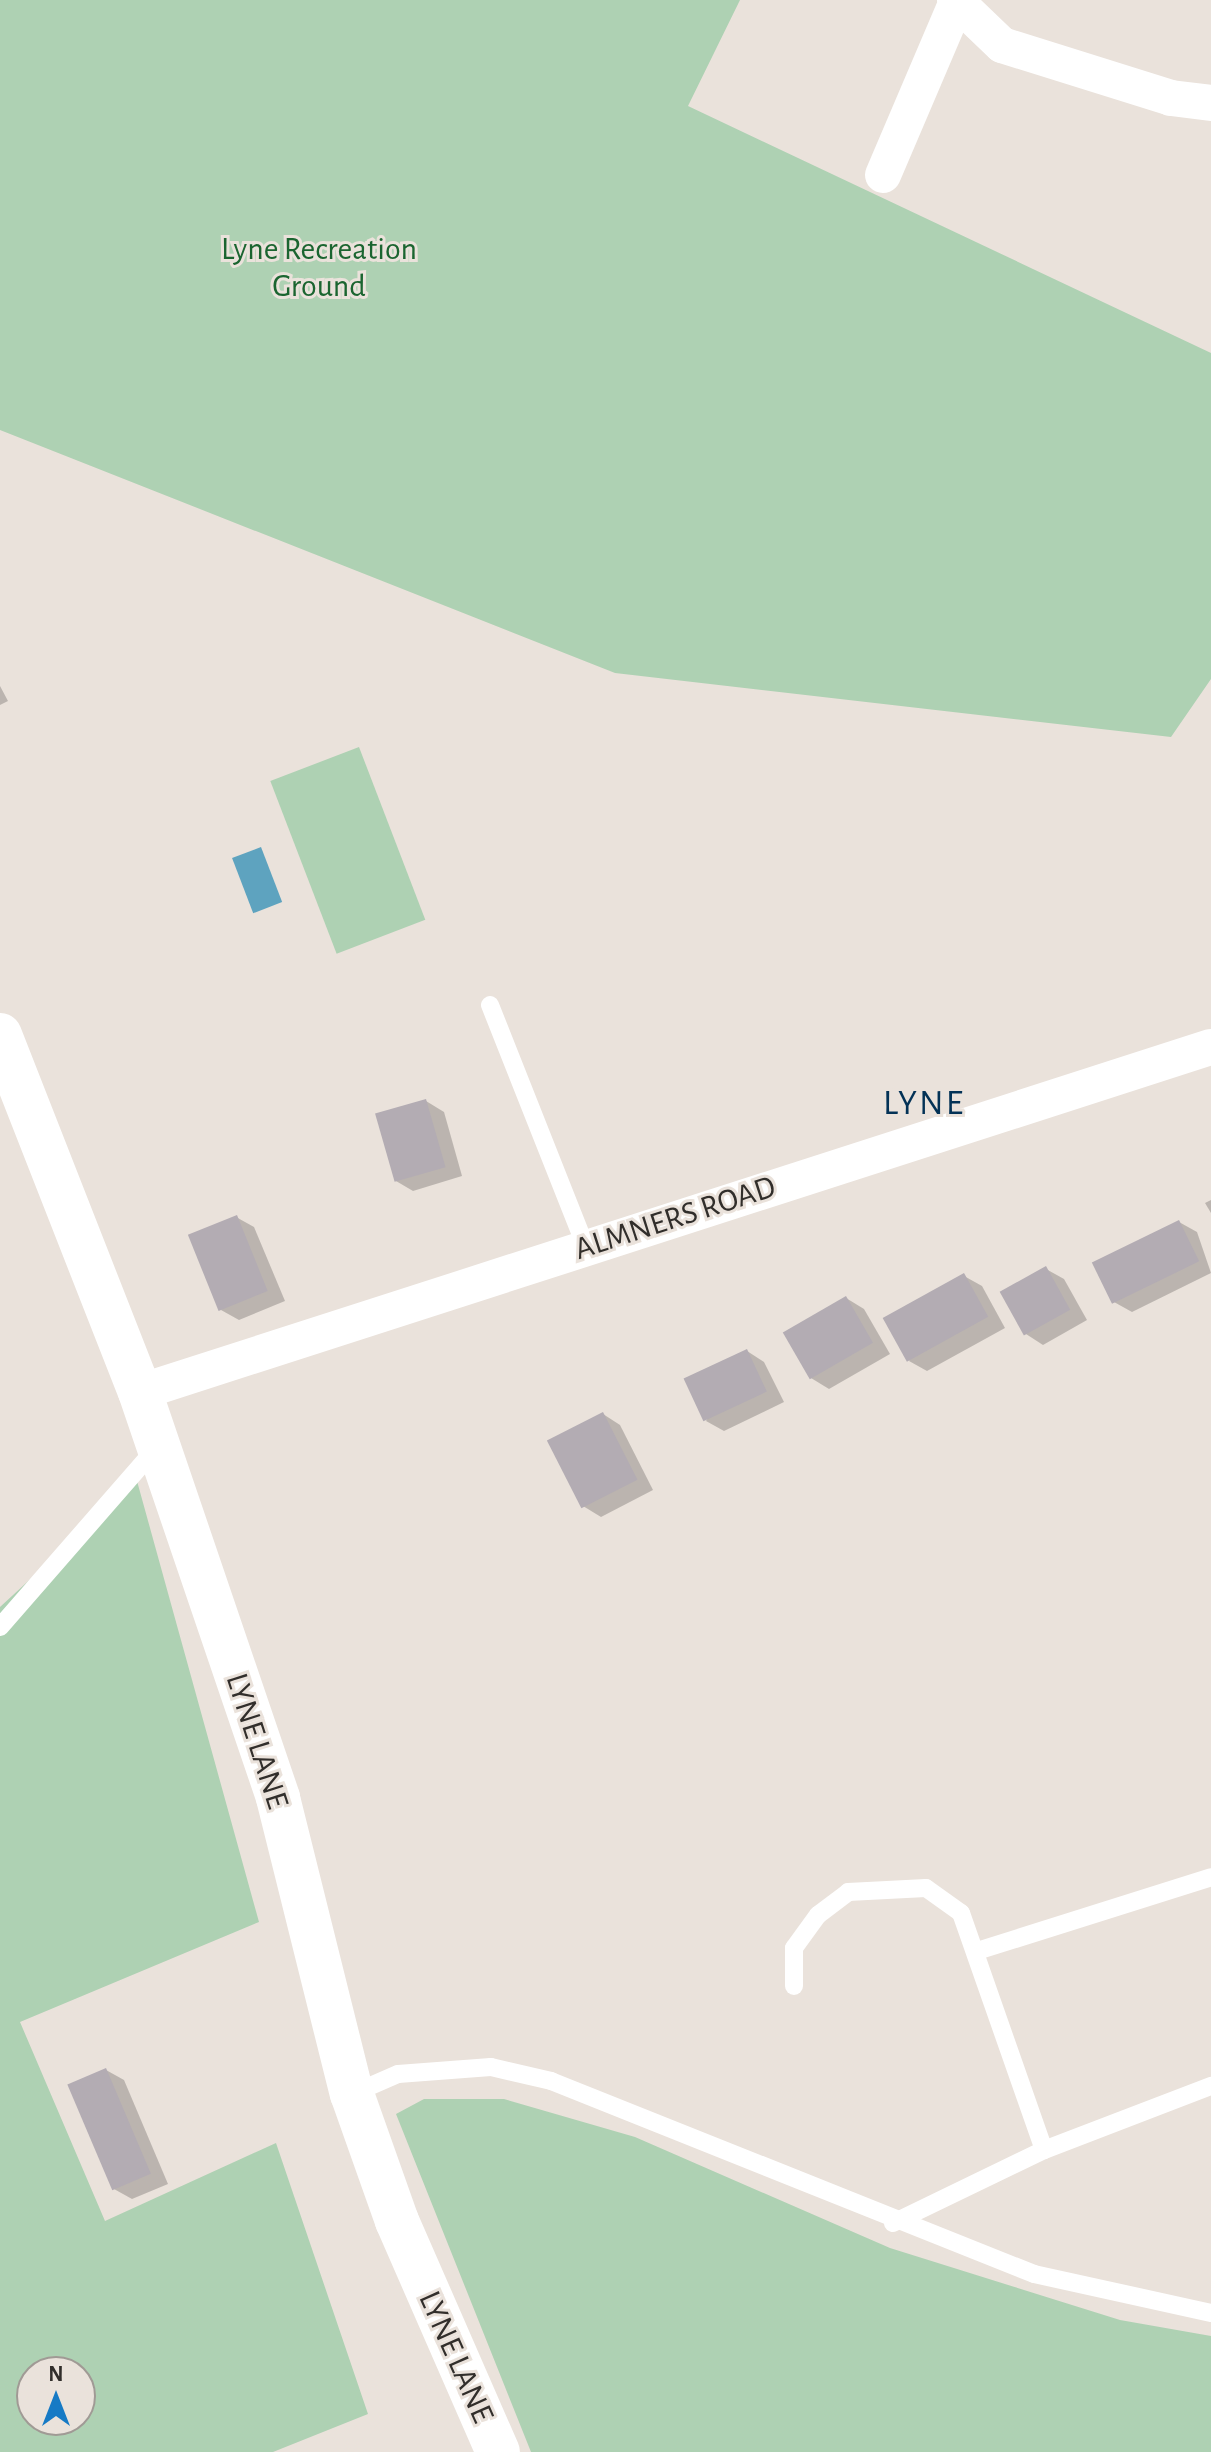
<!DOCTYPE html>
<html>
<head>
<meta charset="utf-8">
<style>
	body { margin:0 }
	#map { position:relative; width:1211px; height:2452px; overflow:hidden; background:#eae2db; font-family:"Alegreya Sans",sans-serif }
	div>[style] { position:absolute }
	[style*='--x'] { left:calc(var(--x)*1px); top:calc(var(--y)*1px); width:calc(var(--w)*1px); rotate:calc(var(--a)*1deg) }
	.green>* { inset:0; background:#aed1b3; transform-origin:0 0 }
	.water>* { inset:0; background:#5ea3bf; transform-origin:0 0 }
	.shadow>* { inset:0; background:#0003 }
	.building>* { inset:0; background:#b3acb3; transform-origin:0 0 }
	.lane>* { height:18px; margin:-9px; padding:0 9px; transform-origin:9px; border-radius:9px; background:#fff }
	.street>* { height:36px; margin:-18px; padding:0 18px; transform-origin:18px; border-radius:18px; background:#fff }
	.secondary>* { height:44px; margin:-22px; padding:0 22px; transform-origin:22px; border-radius:22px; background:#fff }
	span { translate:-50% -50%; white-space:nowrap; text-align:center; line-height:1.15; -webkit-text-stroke:6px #eae2db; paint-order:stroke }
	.park-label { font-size:32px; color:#1b6530 }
	.street-label { font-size:32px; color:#312e2b }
	.quarter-label { font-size:36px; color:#033256; letter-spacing:2px }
	.north { position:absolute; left:16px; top:2356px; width:80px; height:80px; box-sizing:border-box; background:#eae2db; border:2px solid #a09a95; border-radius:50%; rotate:0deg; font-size:22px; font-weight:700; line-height:32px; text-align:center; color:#312e2b }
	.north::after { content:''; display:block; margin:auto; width:28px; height:36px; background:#167ac5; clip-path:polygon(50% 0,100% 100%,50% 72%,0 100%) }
</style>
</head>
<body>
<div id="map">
	<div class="green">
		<div style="clip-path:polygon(0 0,740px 0,688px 106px,1211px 353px,1211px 679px,1171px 737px,615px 673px,0 430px)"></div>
		<div style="left:359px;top:747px;width:185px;height:95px;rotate:69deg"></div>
		<div style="clip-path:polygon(evenodd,137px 1481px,259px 1922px,20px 2022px,105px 2221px,276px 2143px,368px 2414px,273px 2452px,0 2452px,0 1607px,137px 1481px,32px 2372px,80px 2372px,80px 2420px,32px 2420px,32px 2372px)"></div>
		<div style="clip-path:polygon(424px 2099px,504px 2099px,635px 2137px,890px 2248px,1120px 2320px,1211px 2336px,1211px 2452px,531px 2452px,396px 2114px)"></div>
	</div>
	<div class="water">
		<div style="left:261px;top:847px;width:59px;height:31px;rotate:69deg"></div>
	</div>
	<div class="shadow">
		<div style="clip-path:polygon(0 686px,8px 701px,0 705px)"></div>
		<div style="clip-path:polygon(426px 1101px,444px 1112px,462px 1176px,413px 1191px,396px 1181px)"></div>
		<div style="clip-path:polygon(1211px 1200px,1211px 1213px,1205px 1203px)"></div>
		<div style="clip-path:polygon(236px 1217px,254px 1227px,285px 1301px,239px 1320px,221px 1310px)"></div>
		<div style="clip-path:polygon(1179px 1222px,1197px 1232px,1211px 1273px,1132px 1312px,1114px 1302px)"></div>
		<div style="clip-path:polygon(1046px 1269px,1064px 1279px,1087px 1320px,1043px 1345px,1026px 1334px)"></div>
		<div style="clip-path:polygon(964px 1276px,982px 1286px,1005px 1328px,927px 1371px,909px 1361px)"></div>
		<div style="clip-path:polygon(846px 1298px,864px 1309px,890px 1354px,829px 1389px,811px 1378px)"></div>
		<div style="clip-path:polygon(747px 1351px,764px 1362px,784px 1402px,724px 1431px,706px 1421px)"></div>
		<div style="clip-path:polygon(603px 1414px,620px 1425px,653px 1490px,601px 1517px,583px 1506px)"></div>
		<div style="clip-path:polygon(106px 2070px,124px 2080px,168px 2184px,132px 2199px,114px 2189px)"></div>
	</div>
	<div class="building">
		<div style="left:426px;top:1099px;width:71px;height:53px;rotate:74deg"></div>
		<div style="left:237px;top:1215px;width:82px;height:53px;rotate:68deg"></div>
		<div style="left:1179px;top:1220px;width:46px;height:97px;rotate:64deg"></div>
		<div style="left:1046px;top:1266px;width:50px;height:53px;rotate:61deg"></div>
		<div style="left:964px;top:1273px;width:50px;height:93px;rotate:61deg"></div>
		<div style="left:846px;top:1296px;width:54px;height:73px;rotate:60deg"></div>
		<div style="left:747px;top:1349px;width:47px;height:70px;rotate:65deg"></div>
		<div style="left:603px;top:1412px;width:76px;height:63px;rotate:63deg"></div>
		<div style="left:106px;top:2068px;width:115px;height:42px;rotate:67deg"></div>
	</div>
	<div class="lane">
		<div style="--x:490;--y:1005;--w:260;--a:68.4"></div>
		<div style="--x:0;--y:1627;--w:237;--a:-48.9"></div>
		<div style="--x:977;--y:1951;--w:245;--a:-17.5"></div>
		<div style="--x:794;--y:1986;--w:38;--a:-90"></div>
		<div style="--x:794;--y:1948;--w:41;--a:-54"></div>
		<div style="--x:818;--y:1915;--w:38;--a:-37"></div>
		<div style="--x:848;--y:1892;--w:78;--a:-2.9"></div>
		<div style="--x:926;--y:1888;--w:43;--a:35.5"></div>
		<div style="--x:961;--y:1913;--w:251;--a:70.7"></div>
		<div style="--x:352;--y:2094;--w:50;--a:-23.5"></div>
		<div style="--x:398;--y:2074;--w:93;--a:-4.3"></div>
		<div style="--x:491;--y:2067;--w:62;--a:13.1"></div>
		<div style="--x:551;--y:2081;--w:520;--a:21.78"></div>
		<div style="--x:1034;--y:2274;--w:181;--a:12.4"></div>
		<div style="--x:893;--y:2223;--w:168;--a:-25.8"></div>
		<div style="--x:1044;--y:2150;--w:179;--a:-21"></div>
	</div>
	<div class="street">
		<div style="--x:955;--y:0;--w:65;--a:43.8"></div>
		<div style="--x:1002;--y:45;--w:177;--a:17.4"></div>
		<div style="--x:1171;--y:98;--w:40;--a:7.1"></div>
		<div style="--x:883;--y:175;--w:186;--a:-66.9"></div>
		<div style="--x:140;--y:1392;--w:1125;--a:-17.86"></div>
	</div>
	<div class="secondary">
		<div style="--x:0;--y:1035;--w:383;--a:68.6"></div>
		<div style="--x:140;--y:1392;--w:429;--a:71.2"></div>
		<div style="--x:278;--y:1798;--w:305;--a:76"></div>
		<div style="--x:352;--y:2094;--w:135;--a:70.5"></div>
		<div style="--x:397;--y:2221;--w:252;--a:66.4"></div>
	</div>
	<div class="park-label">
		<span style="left:319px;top:268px">Lyne Recreation<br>Ground</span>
	</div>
	<div class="street-label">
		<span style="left:675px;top:1218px;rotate:-18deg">ALMNERS ROAD</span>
		<span style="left:257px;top:1741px;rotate:72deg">LYNE LANE</span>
		<span style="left:456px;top:2357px;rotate:66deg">LYNE LANE</span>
	</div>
	<div class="quarter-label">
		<span style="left:924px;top:1104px">LYNE</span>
	</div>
	<div class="north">N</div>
</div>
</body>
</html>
